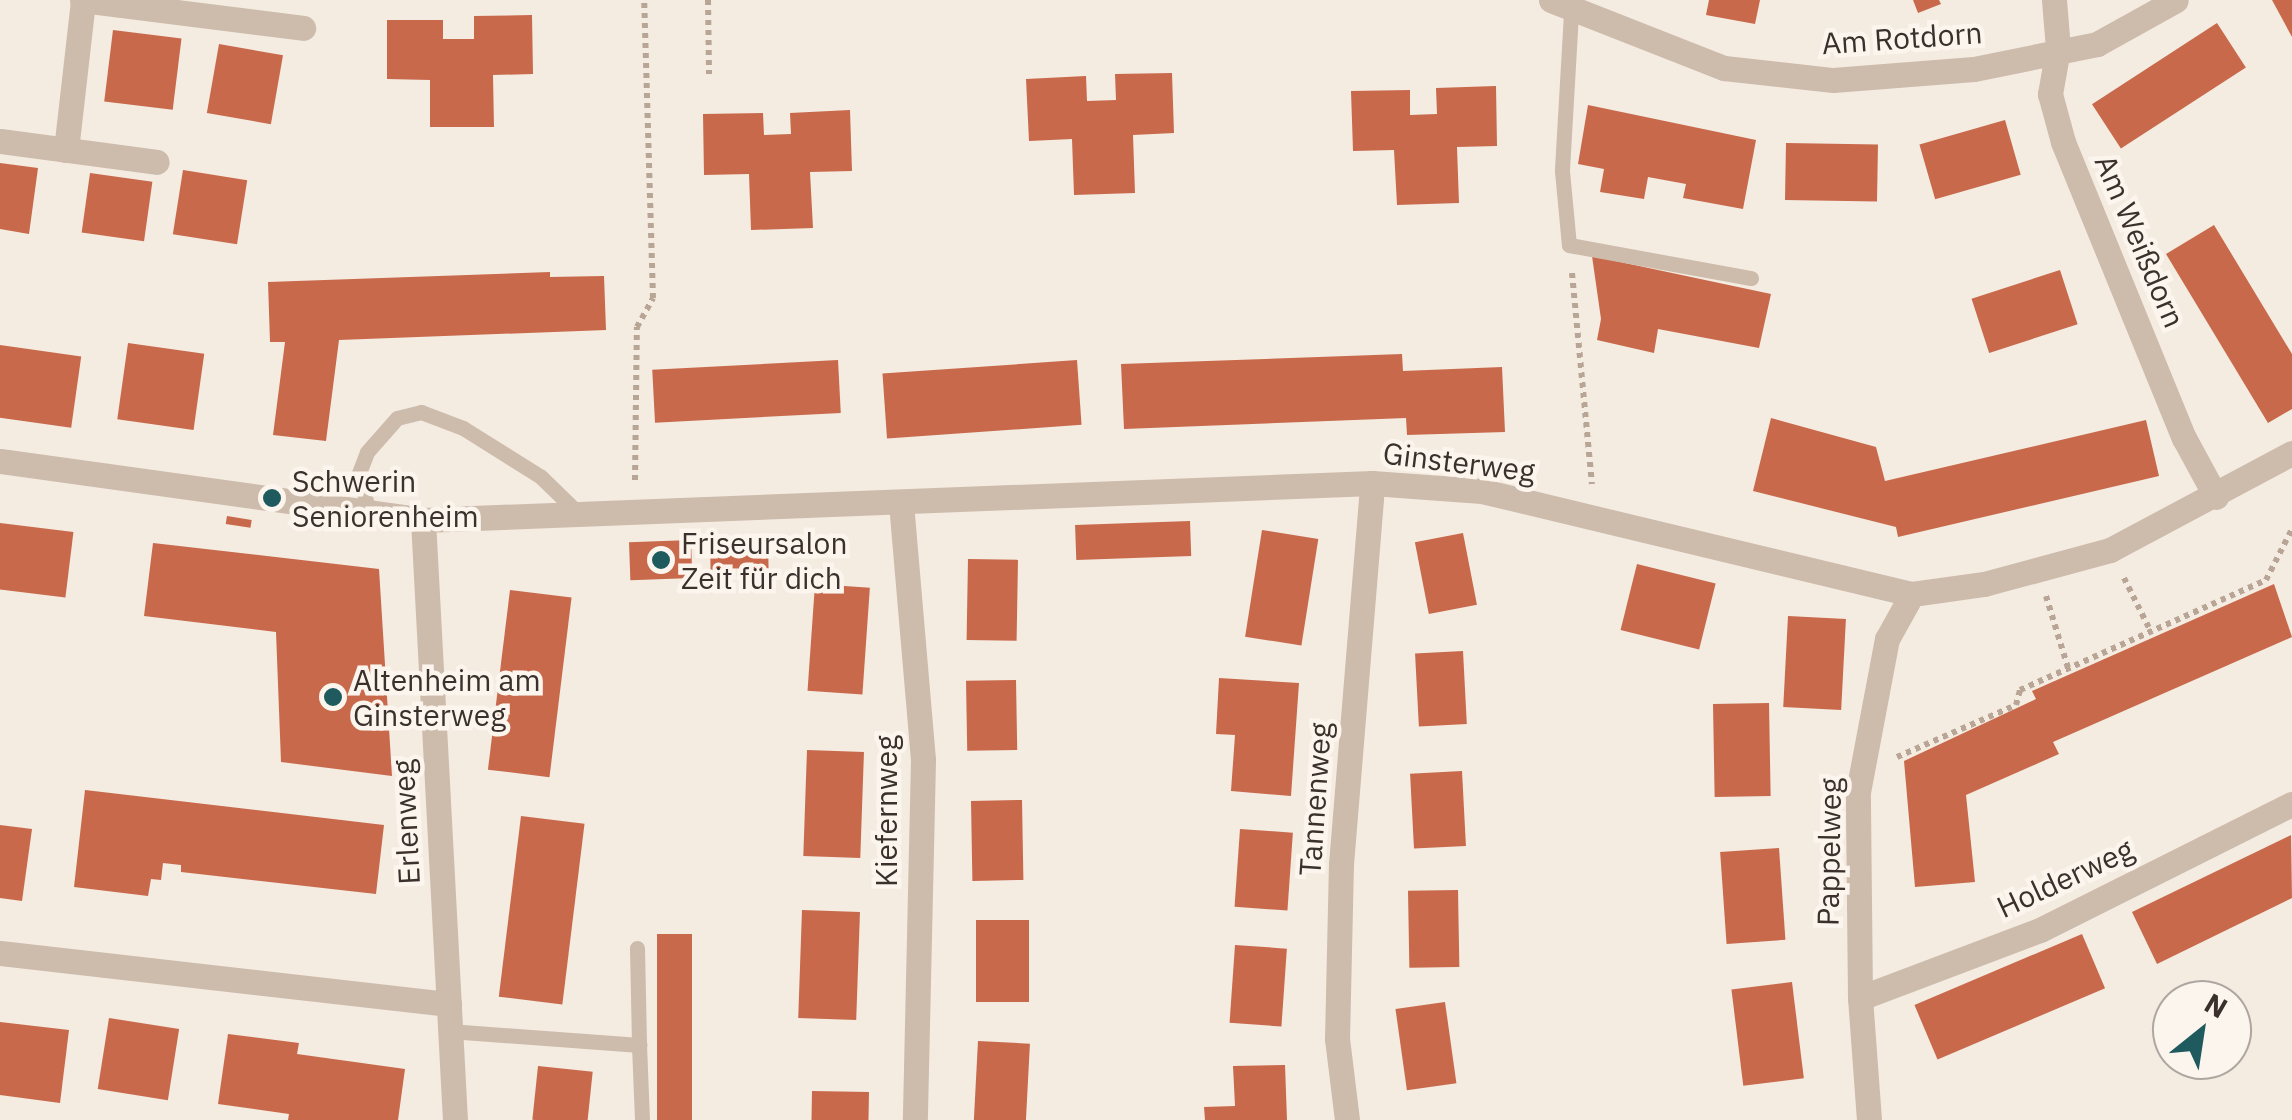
<!DOCTYPE html>
<html>
<head>
<meta charset="utf-8">
<style>
	body { margin:0 }
	#map { position:relative; width:2292px; height:1120px; overflow:hidden; background:#f4ebe1; font-family:"IBM Plex Sans",sans-serif }
	div>[style] { position:absolute }
	[style*='--x'] { left:calc(var(--x)*1px); top:calc(var(--y)*1px); width:calc(var(--w)*1px); rotate:calc(var(--a)*1deg) }
	.building>* { inset:0; background:#c8694b; transform-origin:0 0 }
	.path>* { height:6px; margin-top:-3px; transform-origin:0; background:repeating-linear-gradient(90deg,#b9a596 0 5px,transparent 0 10px) }
	.lane>* { height:15px; margin:-7.5px; padding:0 7.5px; transform-origin:7.5px; border-radius:7.5px; background:#cdbbac }
	.street>* { height:25px; margin:-12.5px; padding:0 12.5px; transform-origin:12.5px; border-radius:12.5px; background:#cdbbac }
	.dots>* { width:28px; height:28px; translate:-50% -50%; box-sizing:border-box; border:5px solid #fbf5ee; border-radius:50% }
	span { translate:-50% -50%; white-space:nowrap; text-align:center; line-height:1.15; -webkit-text-stroke:9px #fbf5ee; paint-order:stroke }
	.street-label { font-size:30px; color:#3b302b }
	.poi-label { font-size:30px; color:#3b302b }
	.left { translate:0 -50%; text-align:left }
	.north { position:absolute; left:2152px; top:980px; width:100px; height:100px; box-sizing:border-box; background:#fbf5ee; border:2px solid #aea6a0; border-radius:50%; rotate:30deg; font-size:28px; font-weight:700; line-height:40px; text-align:center; color:#3b302b }
	.north::after { content:''; display:block; margin:auto; width:35px; height:45px; background:#1f5a5e; clip-path:polygon(50% 0,100% 100%,50% 72%,0 100%) }
</style>
</head>
<body>
<div id="map">
	<div class="building">
		<div style="clip-path:polygon(1709px 0,1760px 0,1755px 24px,1706px 15px)"></div>
		<div style="clip-path:polygon(1913px 0,1939px 0,1941px 4px,1918px 13px)"></div>
		<div style="clip-path:polygon(2272px 0,2292px 0,2292px 37px)"></div>
		<div style="clip-path:polygon(532px 15px,533px 74px,493px 75px,494px 127px,430px 127px,430px 80px,387px 79px,387px 20px,443px 20px,443px 39px,474px 39px,474px 16px)"></div>
		<div style="left:2217px;top:23px;width:53px;height:149px;rotate:57deg"></div>
		<div style="left:113px;top:30px;width:69px;height:72px;rotate:7deg"></div>
		<div style="left:219px;top:44px;width:65px;height:70px;rotate:10deg"></div>
		<div style="clip-path:polygon(1172px 73px,1174px 133px,1133px 135px,1135px 193px,1074px 195px,1072px 139px,1029px 141px,1026px 79px,1086px 76px,1087px 101px,1116px 100px,1115px 74px)"></div>
		<div style="clip-path:polygon(1496px 86px,1497px 146px,1457px 147px,1459px 203px,1397px 205px,1394px 150px,1353px 151px,1351px 91px,1410px 90px,1410px 115px,1437px 114px,1436px 88px)"></div>
		<div style="clip-path:polygon(1588px 105px,1756px 140px,1743px 209px,1683px 198px,1686px 184px,1648px 177px,1644px 199px,1600px 192px,1604px 169px,1578px 164px)"></div>
		<div style="clip-path:polygon(850px 110px,852px 171px,810px 172px,813px 228px,751px 230px,749px 174px,704px 175px,703px 114px,763px 113px,764px 135px,791px 134px,790px 113px)"></div>
		<div style="left:2005px;top:120px;width:57px;height:89px;rotate:74deg"></div>
		<div style="left:1786px;top:143px;width:92px;height:57px;rotate:1deg"></div>
		<div style="clip-path:polygon(0 163px,38px 168px,29px 234px,0 229px)"></div>
		<div style="left:183px;top:170px;width:65px;height:65px;rotate:9deg"></div>
		<div style="left:90px;top:173px;width:63px;height:60px;rotate:8deg"></div>
		<div style="clip-path:polygon(2214px 225px,2292px 354px,2292px 409px,2268px 423px,2166px 254px)"></div>
		<div style="clip-path:polygon(1592px 256px,1771px 294px,1759px 348px,1658px 329px,1654px 353px,1597px 340px,1601px 319px)"></div>
		<div style="left:2060px;top:270px;width:57px;height:93px;rotate:72deg"></div>
		<div style="clip-path:polygon(550px 272px,550px 277px,604px 276px,606px 330px,339px 340px,326px 441px,273px 435px,285px 342px,270px 342px,268px 282px)"></div>
		<div style="left:128px;top:343px;width:77px;height:77px;rotate:8deg"></div>
		<div style="left:0;top:345px;width:82px;height:72px;rotate:8deg"></div>
		<div style="clip-path:polygon(1402px 354px,1403px 371px,1502px 367px,1505px 432px,1407px 435px,1406px 418px,1124px 429px,1121px 364px)"></div>
		<div style="left:838px;top:360px;width:53px;height:186px;rotate:87deg"></div>
		<div style="left:1077px;top:360px;width:65px;height:195px;rotate:86deg"></div>
		<div style="clip-path:polygon(1771px 418px,1876px 447px,1885px 481px,2146px 420px,2159px 476px,1898px 537px,1896px 527px,1753px 491px)"></div>
		<div style="left:227px;top:516px;width:25px;height:8px;rotate:9deg"></div>
		<div style="left:1190px;top:521px;width:35px;height:115px;rotate:88deg"></div>
		<div style="left:0;top:523px;width:74px;height:66px;rotate:7deg"></div>
		<div style="left:1262px;top:530px;width:57px;height:108px;rotate:9deg"></div>
		<div style="left:1463px;top:533px;width:73px;height:49px;rotate:79deg"></div>
		<div style="left:768px;top:537px;width:40px;height:58px;rotate:89deg"></div>
		<div style="left:691px;top:540px;width:38px;height:62px;rotate:88deg"></div>
		<div style="clip-path:polygon(153px 543px,379px 569px,392px 776px,281px 762px,276px 632px,144px 616px)"></div>
		<div style="left:968px;top:559px;width:50px;height:81px;rotate:1deg"></div>
		<div style="left:1637px;top:564px;width:81px;height:68px;rotate:14deg"></div>
		<div style="left:815px;top:584px;width:55px;height:107px;rotate:4deg"></div>
		<div style="clip-path:polygon(2274px 584px,2292px 637px,2053px 742px,2059px 754px,1966px 795px,1975px 882px,1915px 887px,1904px 761px,2036px 699px,2032px 691px)"></div>
		<div style="left:510px;top:590px;width:62px;height:181px;rotate:7deg"></div>
		<div style="left:1788px;top:616px;width:58px;height:91px;rotate:3deg"></div>
		<div style="left:1463px;top:651px;width:73px;height:48px;rotate:87deg"></div>
		<div style="clip-path:polygon(1219px 678px,1299px 683px,1291px 796px,1231px 791px,1235px 735px,1216px 734px)"></div>
		<div style="left:1016px;top:680px;width:70px;height:50px;rotate:89deg"></div>
		<div style="left:1769px;top:703px;width:93px;height:56px;rotate:89deg"></div>
		<div style="left:807px;top:750px;width:57px;height:106px;rotate:2deg"></div>
		<div style="left:1462px;top:771px;width:75px;height:52px;rotate:87deg"></div>
		<div style="clip-path:polygon(85px 790px,384px 825px,376px 894px,181px 872px,181px 865px,163px 863px,161px 880px,151px 879px,148px 896px,74px 887px)"></div>
		<div style="left:1022px;top:800px;width:80px;height:51px;rotate:89deg"></div>
		<div style="left:521px;top:816px;width:64px;height:182px;rotate:7deg"></div>
		<div style="clip-path:polygon(0 825px,32px 829px,22px 901px,0 898px)"></div>
		<div style="left:1240px;top:829px;width:53px;height:78px;rotate:4deg"></div>
		<div style="clip-path:polygon(2291px 835px,2292px 898px,2157px 964px,2132px 912px)"></div>
		<div style="left:1779px;top:848px;width:92px;height:59px;rotate:86deg"></div>
		<div style="left:1458px;top:890px;width:77px;height:50px;rotate:89deg"></div>
		<div style="left:802px;top:910px;width:58px;height:108px;rotate:2deg"></div>
		<div style="left:976px;top:920px;width:53px;height:82px"></div>
		<div style="left:657px;top:934px;width:35px;height:186px"></div>
		<div style="left:2082px;top:934px;width:59px;height:182px;rotate:67deg"></div>
		<div style="left:1235px;top:945px;width:52px;height:78px;rotate:4deg"></div>
		<div style="left:1792px;top:982px;width:97px;height:61px;rotate:83deg"></div>
		<div style="left:1445px;top:1002px;width:82px;height:50px;rotate:82deg"></div>
		<div style="left:109px;top:1018px;width:71px;height:72px;rotate:9deg"></div>
		<div style="clip-path:polygon(0 1022px,69px 1030px,60px 1103px,0 1095px)"></div>
		<div style="clip-path:polygon(228px 1034px,299px 1043px,297px 1054px,405px 1069px,398px 1120px,288px 1120px,289px 1114px,218px 1104px)"></div>
		<div style="left:978px;top:1041px;width:52px;height:79px;rotate:3deg"></div>
		<div style="clip-path:polygon(1285px 1065px,1287px 1120px,1205px 1120px,1204px 1107px,1235px 1106px,1233px 1066px)"></div>
		<div style="left:538px;top:1066px;width:55px;height:54px;rotate:6deg"></div>
		<div style="left:812px;top:1091px;width:57px;height:29px;rotate:1deg"></div>
	</div>
	<div class="path">
		<div style="--x:708;--y:0;--w:74;--a:89.2"></div>
		<div style="--x:1572;--y:273;--w:212;--a:84.6"></div>
		<div style="--x:635;--y:480;--w:153;--a:-89.3"></div>
		<div style="--x:637;--y:327;--w:33;--a:-61"></div>
		<div style="--x:653;--y:298;--w:298;--a:-91.7"></div>
		<div style="--x:2124;--y:578;--w:60;--a:63.4"></div>
		<div style="--x:2046;--y:596;--w:75;--a:73"></div>
		<div style="--x:1897;--y:757;--w:130;--a:-23.6"></div>
		<div style="--x:2016;--y:705;--w:16;--a:-75"></div>
		<div style="--x:2020;--y:690;--w:269;--a:-24.1"></div>
		<div style="--x:2266;--y:580;--w:57;--a:-63"></div>
	</div>
	<div class="lane">
		<div style="--x:1571;--y:13;--w:158;--a:93.3"></div>
		<div style="--x:1562;--y:171;--w:74;--a:84.6"></div>
		<div style="--x:1569;--y:245;--w:185;--a:10.3"></div>
		<div style="--x:369;--y:513;--w:41;--a:-104"></div>
		<div style="--x:359;--y:473;--w:22;--a:-69"></div>
		<div style="--x:367;--y:452;--w:45;--a:-48.6"></div>
		<div style="--x:397;--y:418;--w:25;--a:-14"></div>
		<div style="--x:421;--y:412;--w:45;--a:20.9"></div>
		<div style="--x:463;--y:428;--w:92;--a:32.1"></div>
		<div style="--x:541;--y:477;--w:53;--a:44.2"></div>
		<div style="--x:637;--y:948;--w:97;--a:88.8"></div>
		<div style="--x:449;--y:1031;--w:191;--a:4.2"></div>
		<div style="--x:639;--y:1045;--w:75;--a:87.7"></div>
	</div>
	<div class="street">
		<div style="--x:82;--y:0;--w:223;--a:7.2"></div>
		<div style="--x:1551;--y:0;--w:186;--a:21.5"></div>
		<div style="--x:1724;--y:68;--w:110;--a:6.3"></div>
		<div style="--x:1833;--y:80;--w:141;--a:-4.5"></div>
		<div style="--x:1974;--y:69;--w:126;--a:-11.5"></div>
		<div style="--x:2097;--y:44;--w:90;--a:-29.1"></div>
		<div style="--x:2054;--y:0;--w:49;--a:85.3"></div>
		<div style="--x:2058;--y:49;--w:46;--a:100.1"></div>
		<div style="--x:2050;--y:94;--w:50;--a:74.8"></div>
		<div style="--x:2063;--y:142;--w:320;--a:67.8"></div>
		<div style="--x:2184;--y:438;--w:67;--a:61.5"></div>
		<div style="--x:0;--y:141;--w:158;--a:7.6"></div>
		<div style="--x:66;--y:150;--w:151;--a:-83.5"></div>
		<div style="--x:0;--y:461;--w:427;--a:7.9"></div>
		<div style="--x:423;--y:520;--w:950;--a:-2.23"></div>
		<div style="--x:1372;--y:483;--w:110;--a:4.2"></div>
		<div style="--x:1482;--y:491;--w:442;--a:13.5"></div>
		<div style="--x:1912;--y:594;--w:73;--a:-7.9"></div>
		<div style="--x:1984;--y:584;--w:131;--a:-15.1"></div>
		<div style="--x:2110;--y:550;--w:206;--a:-28.1"></div>
		<div style="--x:901;--y:503;--w:258;--a:85.1"></div>
		<div style="--x:923;--y:760;--w:360;--a:91.3"></div>
		<div style="--x:423;--y:520;--w:601;--a:86.95"></div>
		<div style="--x:0;--y:953;--w:452;--a:6.5"></div>
		<div style="--x:1860;--y:998;--w:192;--a:-20.7"></div>
		<div style="--x:2040;--y:930;--w:282;--a:-26.6"></div>
		<div style="--x:1347;--y:1120;--w:82;--a:-97"></div>
		<div style="--x:1337;--y:1039;--w:175;--a:-88.7"></div>
		<div style="--x:1341;--y:864;--w:382;--a:-85.3"></div>
		<div style="--x:1869;--y:1120;--w:122;--a:-94.2"></div>
		<div style="--x:1860;--y:998;--w:206;--a:-90.6"></div>
		<div style="--x:1858;--y:792;--w:156;--a:-79.3"></div>
		<div style="--x:1887;--y:639;--w:51;--a:-60.9"></div>
	</div>
	<div class="dots">
		<div style="left:272px;top:498px;background:#1f5a5e"></div>
		<div style="left:661px;top:560px;background:#1f5a5e"></div>
		<div style="left:333px;top:697px;background:#1f5a5e"></div>
	</div>
	<div class="street-label">
		<span style="left:1902px;top:38px;rotate:-4deg">Am Rotdorn</span>
		<span style="left:2140px;top:241px;rotate:67deg">Am Weißdorn</span>
		<span style="left:1459px;top:462px;rotate:7deg">Ginsterweg</span>
		<span style="left:1315px;top:799px;rotate:-86deg">Tannenweg</span>
		<span style="left:886px;top:811px;rotate:-90deg">Kiefernweg</span>
		<span style="left:406px;top:822px;rotate:-93deg">Erlenweg</span>
		<span style="left:1829px;top:852px;rotate:-89deg">Pappelweg</span>
		<span style="left:2065px;top:878px;rotate:-25deg">Holderweg</span>
	</div>
	<div class="poi-label">
		<span class="left" style="left:292px;top:498px">Schwerin<br>Seniorenheim</span>
		<span class="left" style="left:681px;top:560px">Friseursalon<br>Zeit für dich</span>
		<span class="left" style="left:353px;top:697px">Altenheim am<br>Ginsterweg</span>
	</div>
	<div class="north">N</div>
</div>
</body>
</html>
